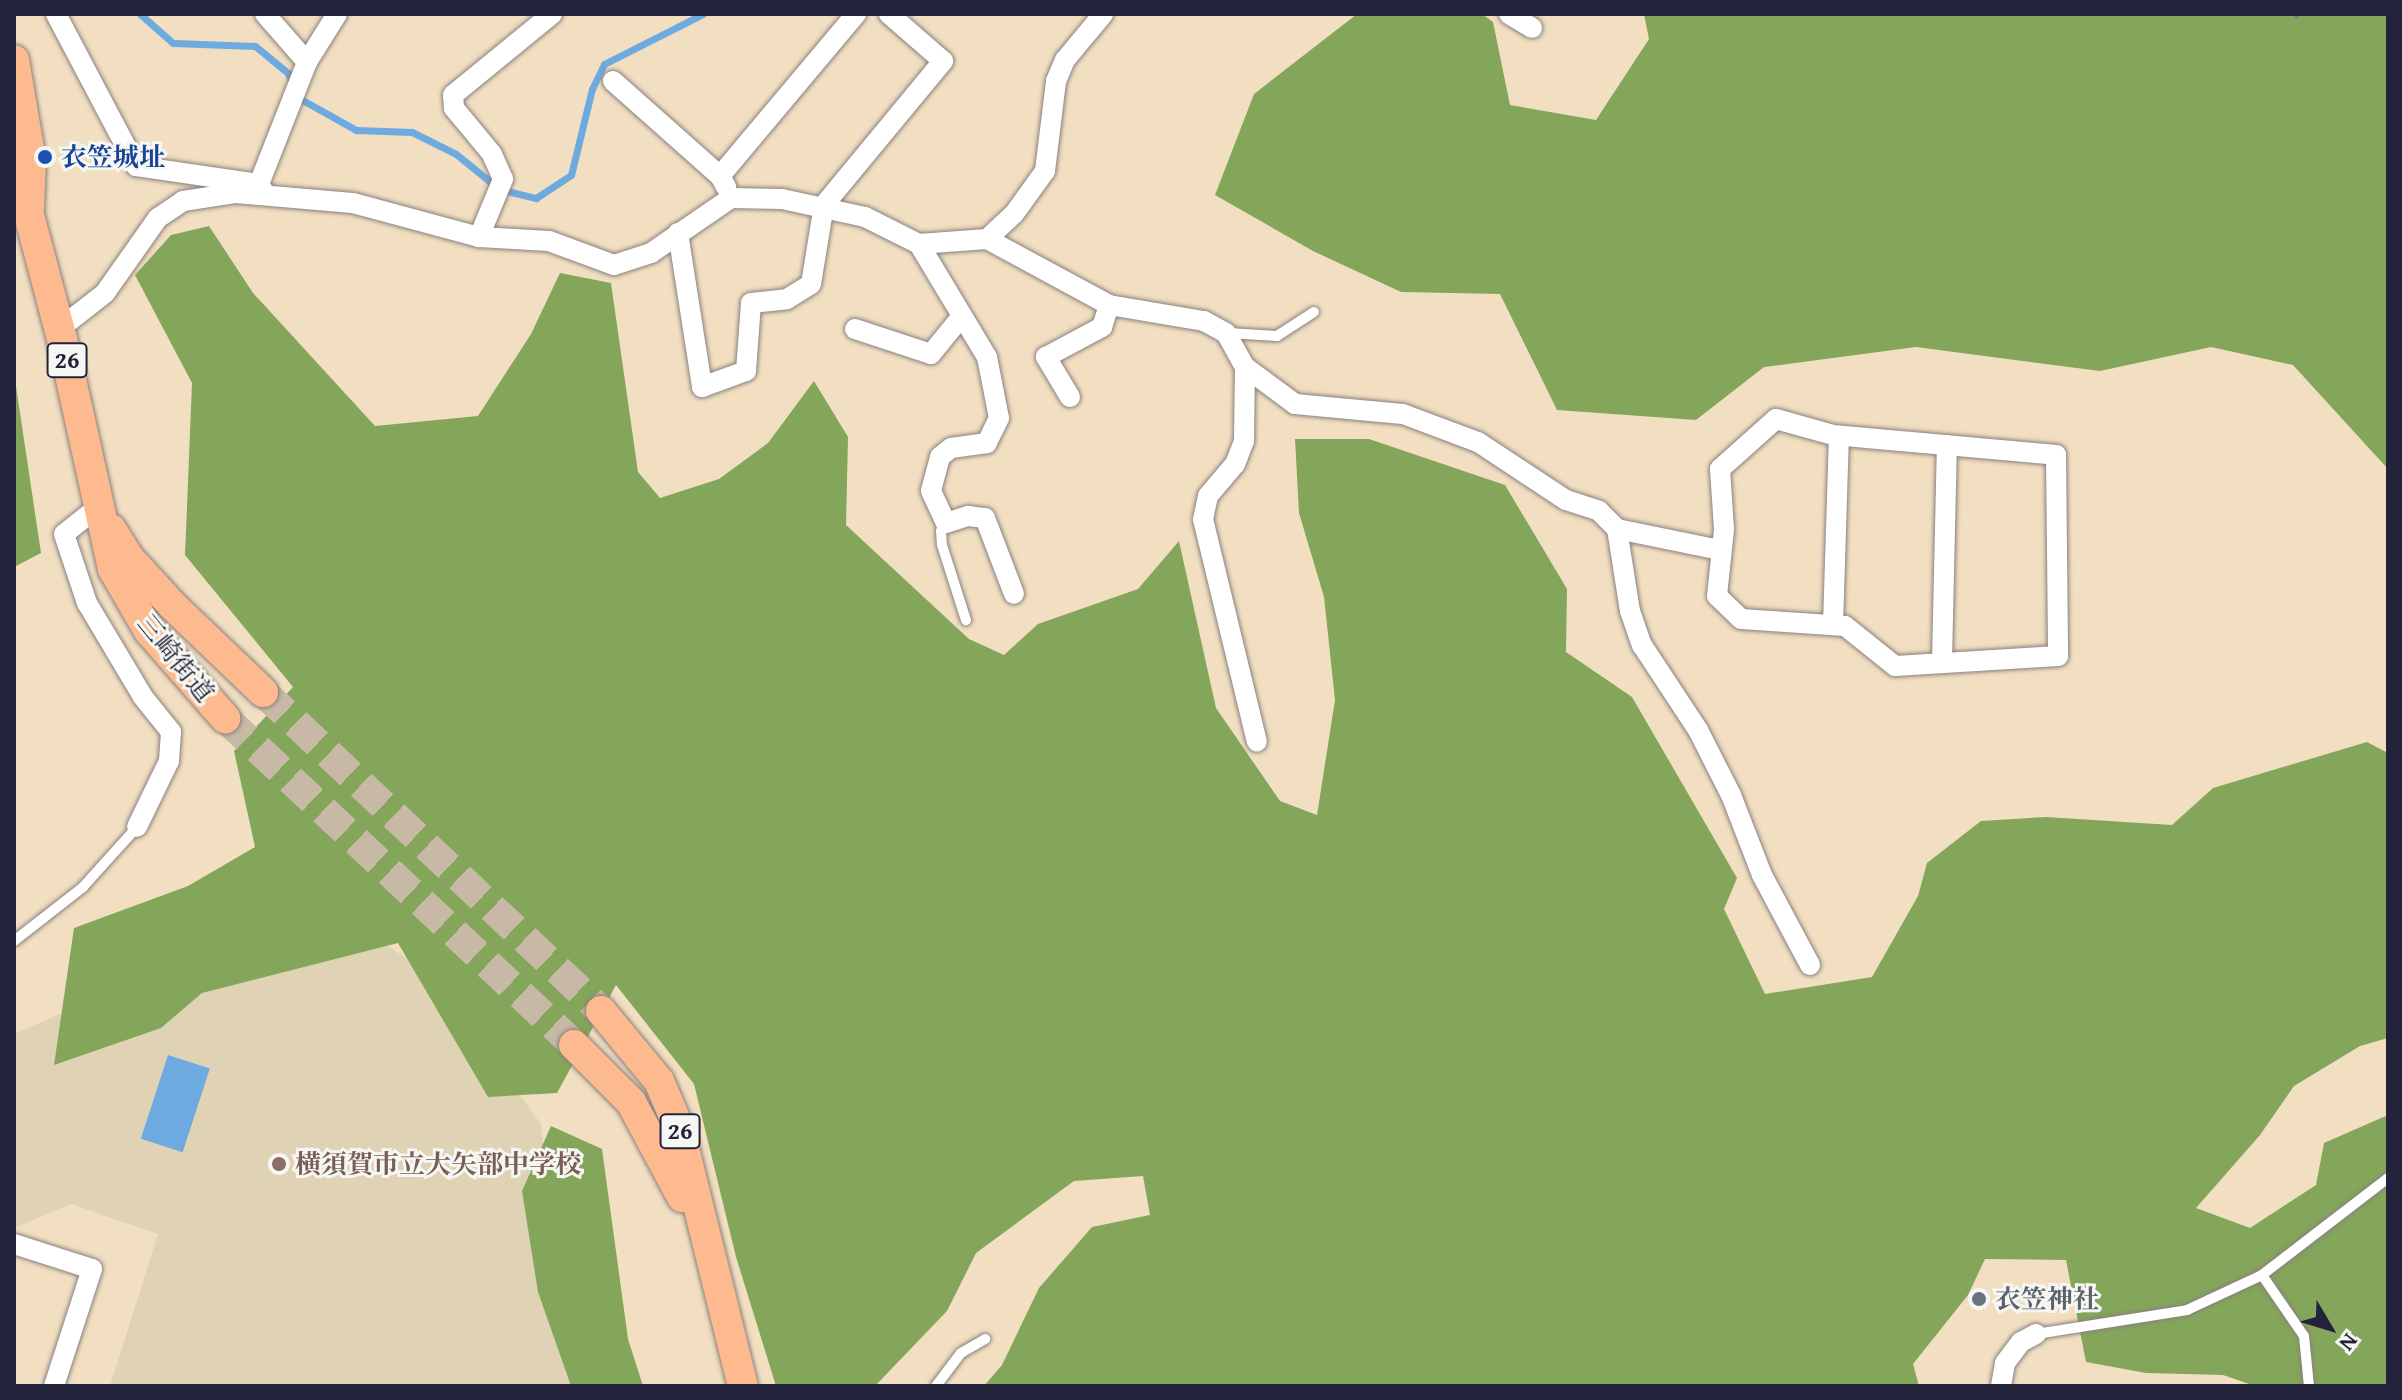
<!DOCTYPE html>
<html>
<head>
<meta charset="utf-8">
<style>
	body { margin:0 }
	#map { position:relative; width:2402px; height:1400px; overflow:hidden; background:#f2dfc2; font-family:"Gentium Book Plus","Noto Serif JP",serif }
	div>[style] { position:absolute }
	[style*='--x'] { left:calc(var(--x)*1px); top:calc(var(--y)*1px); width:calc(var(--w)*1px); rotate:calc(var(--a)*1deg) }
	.built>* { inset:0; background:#e0d2b5 }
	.forest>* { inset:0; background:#84a65a }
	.water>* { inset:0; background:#6daadf; transform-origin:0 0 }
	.stream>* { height:7px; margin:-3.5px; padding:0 3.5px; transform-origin:3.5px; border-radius:3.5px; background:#6daadf }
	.primary-tunnel>* { height:30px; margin-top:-15px; transform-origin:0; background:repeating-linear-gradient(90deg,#c8b9a7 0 30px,transparent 0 45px) }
	.path>* { height:4px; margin-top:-2px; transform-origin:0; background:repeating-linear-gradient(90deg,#8a807e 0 6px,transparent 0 12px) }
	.roads { filter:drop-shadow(0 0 2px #8a807e) drop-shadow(0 0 2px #8a807e) }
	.service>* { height:10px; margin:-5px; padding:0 5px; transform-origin:5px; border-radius:5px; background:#fff }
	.minor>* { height:20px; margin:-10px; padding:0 10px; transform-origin:10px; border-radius:10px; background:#fff }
	.primary>* { height:30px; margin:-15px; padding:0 15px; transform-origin:15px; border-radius:15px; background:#fcba8e }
	.dots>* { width:22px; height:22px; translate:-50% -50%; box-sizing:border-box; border:4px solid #f6f6f2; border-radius:50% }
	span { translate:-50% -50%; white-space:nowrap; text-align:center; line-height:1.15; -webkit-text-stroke:6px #f6f6f2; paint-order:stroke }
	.shield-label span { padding:2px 6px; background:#f6f6f2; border:2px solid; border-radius:6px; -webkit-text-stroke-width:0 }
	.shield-label { font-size:24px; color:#22223b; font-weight:700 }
	.transit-label { font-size:26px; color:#164399; font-weight:700 }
	.left { translate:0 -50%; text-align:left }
	.street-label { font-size:26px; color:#22223b }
	.education-label { font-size:26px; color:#785e54; font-weight:700 }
	.worship-label { font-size:26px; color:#5b616d; font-weight:700 }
	.frame { position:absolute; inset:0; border:16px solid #22223b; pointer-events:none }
	.north { position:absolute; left:2290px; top:1288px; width:80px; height:80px; -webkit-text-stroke:6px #f6f6f2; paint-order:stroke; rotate:128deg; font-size:22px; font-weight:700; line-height:32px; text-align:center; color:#22223b }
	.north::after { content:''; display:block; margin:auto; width:28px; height:36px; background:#22223b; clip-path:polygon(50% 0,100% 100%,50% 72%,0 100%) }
</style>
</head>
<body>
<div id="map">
	<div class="built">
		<div style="clip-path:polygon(376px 939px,429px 972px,541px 1124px,559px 1309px,607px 1386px,110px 1386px,158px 1234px,71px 1204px,14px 1228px,14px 1034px,185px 959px)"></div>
	</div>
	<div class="forest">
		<div style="clip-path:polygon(1357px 14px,1482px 14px,1493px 22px,1510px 105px,1596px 120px,1649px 39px,1644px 14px,2388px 14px,2388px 469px,2293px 365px,2211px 347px,2100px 371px,1916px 347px,1764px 367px,1696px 420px,1557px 410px,1500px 294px,1401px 292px,1313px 251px,1215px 195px,1254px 94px)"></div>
		<div style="clip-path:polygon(209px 226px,253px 293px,375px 426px,478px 416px,531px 334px,560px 273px,611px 283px,638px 472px,660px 498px,719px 479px,768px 443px,814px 381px,848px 437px,846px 525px,969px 639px,1004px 655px,1038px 624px,1138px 589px,1179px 541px,1216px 708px,1280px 801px,1317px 815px,1335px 700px,1324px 597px,1299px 513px,1295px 439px,1369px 439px,1505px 485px,1567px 589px,1566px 652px,1632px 697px,1737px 878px,1724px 909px,1765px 994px,1872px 977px,1918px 896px,1927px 863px,1981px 821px,2046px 817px,2172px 825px,2213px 788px,2367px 742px,2388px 753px,2388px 1038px,2360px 1046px,2294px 1086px,2260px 1135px,2196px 1208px,2250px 1228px,2316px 1185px,2324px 1143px,2388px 1115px,2388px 1386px,2255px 1386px,2223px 1375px,2146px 1373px,2086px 1362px,2066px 1260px,1985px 1259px,1968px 1295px,1913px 1364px,1919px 1386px,984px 1386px,1002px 1365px,1039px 1288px,1092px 1227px,1150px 1215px,1143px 1176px,1074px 1181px,976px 1253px,947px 1311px,875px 1386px,776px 1386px,736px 1257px,694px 1084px,616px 985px,557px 1093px,488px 1097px,398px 943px,202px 993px,161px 1028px,54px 1065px,74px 928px,188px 886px,255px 847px,234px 751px,293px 687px,185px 555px,192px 383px,135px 275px,171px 235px)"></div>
		<div style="clip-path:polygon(14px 373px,41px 553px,14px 567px)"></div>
		<div style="clip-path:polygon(551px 1126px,602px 1149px,628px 1339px,643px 1386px,571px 1386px,538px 1292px,522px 1191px)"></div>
	</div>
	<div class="water">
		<div style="left:168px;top:1055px;width:44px;height:88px;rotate:18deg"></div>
	</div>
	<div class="stream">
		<div style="--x:140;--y:14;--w:44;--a:41.3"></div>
		<div style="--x:173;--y:43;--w:82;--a:2.1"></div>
		<div style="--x:255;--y:46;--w:43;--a:39.3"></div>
		<div style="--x:288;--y:73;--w:13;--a:67"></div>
		<div style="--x:297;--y:97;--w:68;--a:29.2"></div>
		<div style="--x:356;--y:130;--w:56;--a:2"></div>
		<div style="--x:412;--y:132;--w:49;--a:26.6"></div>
		<div style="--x:456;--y:154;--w:55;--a:39.1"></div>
		<div style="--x:499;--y:189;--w:38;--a:14"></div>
		<div style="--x:536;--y:198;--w:42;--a:-33.3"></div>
		<div style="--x:571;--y:175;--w:89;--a:-76.3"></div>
		<div style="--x:592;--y:89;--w:28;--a:-64"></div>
		<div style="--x:604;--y:64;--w:111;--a:-26.8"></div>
	</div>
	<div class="primary-tunnel">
		<div style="--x:263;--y:692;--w:465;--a:43.3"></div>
		<div style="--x:225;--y:718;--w:478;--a:43.1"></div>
	</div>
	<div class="path">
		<div style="--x:2294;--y:14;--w:6;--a:45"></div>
	</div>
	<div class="roads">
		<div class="service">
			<div style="--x:1228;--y:333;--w:49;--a:3.5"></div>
			<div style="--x:1277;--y:336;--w:44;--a:-33"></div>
			<div style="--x:946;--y:523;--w:9;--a:122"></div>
			<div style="--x:941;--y:531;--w:14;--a:86"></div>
			<div style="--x:942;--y:545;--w:79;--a:72.3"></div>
			<div style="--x:14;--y:941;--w:88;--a:-38"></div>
			<div style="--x:83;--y:887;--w:81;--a:-48"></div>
			<div style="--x:2262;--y:1275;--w:74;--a:55.5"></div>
			<div style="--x:2304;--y:1336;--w:50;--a:84.3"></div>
			<div style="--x:2036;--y:1334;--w:153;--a:-9"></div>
			<div style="--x:2187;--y:1310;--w:83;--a:-25"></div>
			<div style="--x:2262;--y:1275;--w:159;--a:-37.6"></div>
			<div style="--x:936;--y:1386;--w:41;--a:-52.9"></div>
			<div style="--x:961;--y:1353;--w:28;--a:-30"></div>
		</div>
		<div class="minor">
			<div style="--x:56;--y:14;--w:172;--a:62.2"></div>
			<div style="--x:136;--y:166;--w:124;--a:8.3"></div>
			<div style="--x:265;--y:14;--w:64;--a:48.8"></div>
			<div style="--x:1509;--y:14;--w:27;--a:31"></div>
			<div style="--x:613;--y:81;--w:143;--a:41.6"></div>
			<div style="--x:720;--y:176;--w:13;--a:61"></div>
			<div style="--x:720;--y:176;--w:212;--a:-50"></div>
			<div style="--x:265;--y:194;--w:12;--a:-121"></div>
			<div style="--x:259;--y:184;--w:131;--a:-68.5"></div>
			<div style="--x:307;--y:62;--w:57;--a:-58"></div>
			<div style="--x:678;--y:233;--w:156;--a:81.1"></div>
			<div style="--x:702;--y:387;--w:47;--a:-20"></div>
			<div style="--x:746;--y:371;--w:68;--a:-85.8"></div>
			<div style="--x:751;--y:303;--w:36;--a:-6"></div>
			<div style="--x:787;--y:299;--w:28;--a:-32"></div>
			<div style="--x:811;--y:284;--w:80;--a:-80.7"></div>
			<div style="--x:824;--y:205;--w:187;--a:-50.4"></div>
			<div style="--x:943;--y:61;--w:72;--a:-139"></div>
			<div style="--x:479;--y:237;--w:63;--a:-67.5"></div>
			<div style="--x:503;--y:179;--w:27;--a:-114"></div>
			<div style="--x:492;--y:154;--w:60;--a:-129.6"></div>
			<div style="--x:454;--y:108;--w:13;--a:-94"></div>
			<div style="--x:453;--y:95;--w:128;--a:-39.3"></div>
			<div style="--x:987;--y:239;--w:37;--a:-43"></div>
			<div style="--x:1014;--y:214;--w:53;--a:-54.2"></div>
			<div style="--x:1045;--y:171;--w:91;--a:-83"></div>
			<div style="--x:1056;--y:81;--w:23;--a:-67"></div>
			<div style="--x:1065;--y:60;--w:60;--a:-50.4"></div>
			<div style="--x:919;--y:244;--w:132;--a:59"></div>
			<div style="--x:987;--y:357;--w:62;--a:78.9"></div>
			<div style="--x:999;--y:418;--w:28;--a:116"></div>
			<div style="--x:987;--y:443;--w:36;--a:172"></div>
			<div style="--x:951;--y:448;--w:14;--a:141"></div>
			<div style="--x:940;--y:457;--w:35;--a:105"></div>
			<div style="--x:931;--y:491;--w:35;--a:65"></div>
			<div style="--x:946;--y:523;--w:23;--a:-18"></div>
			<div style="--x:968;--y:516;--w:17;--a:7"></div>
			<div style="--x:985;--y:518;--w:81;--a:69.1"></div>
			<div style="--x:59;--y:329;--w:58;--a:-38"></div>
			<div style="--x:105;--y:293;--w:92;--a:-54.8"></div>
			<div style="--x:158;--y:218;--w:30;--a:-34"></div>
			<div style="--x:183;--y:201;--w:54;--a:-8.6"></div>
			<div style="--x:236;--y:193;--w:117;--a:4.9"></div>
			<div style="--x:353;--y:203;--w:131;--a:15.1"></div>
			<div style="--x:479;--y:237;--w:70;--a:3.3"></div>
			<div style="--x:549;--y:241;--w:69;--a:20.3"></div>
			<div style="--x:614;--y:265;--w:39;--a:-18"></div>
			<div style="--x:651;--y:253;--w:97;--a:-34.5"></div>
			<div style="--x:731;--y:198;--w:51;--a:1.1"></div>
			<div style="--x:782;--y:199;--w:85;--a:12.2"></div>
			<div style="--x:865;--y:217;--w:60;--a:26.6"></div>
			<div style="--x:919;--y:244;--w:68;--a:-4.2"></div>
			<div style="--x:987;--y:239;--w:139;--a:28.4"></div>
			<div style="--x:1109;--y:305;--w:96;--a:9.6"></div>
			<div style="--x:1204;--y:321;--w:25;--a:29"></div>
			<div style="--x:1226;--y:333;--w:39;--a:61"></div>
			<div style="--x:1245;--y:367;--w:62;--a:36.5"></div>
			<div style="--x:1295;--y:404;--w:108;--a:5.3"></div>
			<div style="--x:1403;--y:414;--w:80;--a:20.5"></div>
			<div style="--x:1478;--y:442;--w:105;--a:33.4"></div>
			<div style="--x:1566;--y:500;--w:35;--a:18"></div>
			<div style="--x:1599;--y:511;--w:25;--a:45"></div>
			<div style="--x:1617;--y:529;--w:105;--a:11.5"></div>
			<div style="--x:855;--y:329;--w:80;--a:18.2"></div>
			<div style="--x:931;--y:354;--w:49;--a:-50.8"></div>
			<div style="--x:1245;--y:367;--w:74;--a:90.8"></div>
			<div style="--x:1244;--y:441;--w:25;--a:111"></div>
			<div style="--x:1235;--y:464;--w:42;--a:130.2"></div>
			<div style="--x:1208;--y:496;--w:24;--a:102"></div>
			<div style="--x:1203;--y:519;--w:229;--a:76.4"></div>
			<div style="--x:1070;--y:397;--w:47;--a:-121"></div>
			<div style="--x:1046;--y:357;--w:64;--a:-28.2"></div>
			<div style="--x:1102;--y:327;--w:23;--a:-72"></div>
			<div style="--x:1776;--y:419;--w:59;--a:15.7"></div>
			<div style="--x:1833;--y:435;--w:224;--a:5.1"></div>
			<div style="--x:2056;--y:455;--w:201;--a:89.4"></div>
			<div style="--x:2058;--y:656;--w:163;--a:176.5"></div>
			<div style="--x:1895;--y:666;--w:64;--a:-141.3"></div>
			<div style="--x:1845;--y:626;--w:104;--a:-176.1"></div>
			<div style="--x:1741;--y:619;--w:33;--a:-136"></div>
			<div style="--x:1717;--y:596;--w:67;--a:-84"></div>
			<div style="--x:1724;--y:529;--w:60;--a:-93.8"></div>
			<div style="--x:1720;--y:469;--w:75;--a:-41.8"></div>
			<div style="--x:98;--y:507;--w:43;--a:141.5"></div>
			<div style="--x:64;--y:534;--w:73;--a:71.6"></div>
			<div style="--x:87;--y:603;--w:109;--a:59.2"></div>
			<div style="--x:143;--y:697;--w:45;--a:51.3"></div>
			<div style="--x:171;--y:732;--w:29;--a:94"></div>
			<div style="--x:169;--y:761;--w:73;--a:115.9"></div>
			<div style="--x:1617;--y:529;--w:83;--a:81"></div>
			<div style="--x:1630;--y:611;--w:36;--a:71"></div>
			<div style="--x:1642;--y:645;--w:102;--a:56.6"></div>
			<div style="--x:1698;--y:730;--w:73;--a:63.1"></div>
			<div style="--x:1731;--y:795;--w:86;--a:68.8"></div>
			<div style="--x:1762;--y:875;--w:102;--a:61.9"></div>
			<div style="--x:1833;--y:625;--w:189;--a:-88.2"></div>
			<div style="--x:1942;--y:661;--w:216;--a:-88.7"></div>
			<div style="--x:14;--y:1244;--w:82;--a:17.8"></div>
			<div style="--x:92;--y:1269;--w:123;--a:108"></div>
			<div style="--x:2001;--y:1386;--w:23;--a:-80"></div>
			<div style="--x:2005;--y:1363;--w:26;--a:-53"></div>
			<div style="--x:2021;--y:1342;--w:17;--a:-28"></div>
		</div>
		<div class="primary">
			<div style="--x:14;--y:60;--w:101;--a:80.4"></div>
			<div style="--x:31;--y:160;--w:49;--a:92.3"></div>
			<div style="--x:14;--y:182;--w:36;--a:66"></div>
			<div style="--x:29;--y:215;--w:128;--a:75.1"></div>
			<div style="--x:62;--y:339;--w:236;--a:77.5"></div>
			<div style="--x:113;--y:569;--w:72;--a:59.9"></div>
			<div style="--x:149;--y:631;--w:116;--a:48.9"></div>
			<div style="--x:111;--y:529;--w:34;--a:58"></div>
			<div style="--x:129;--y:558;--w:64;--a:47.5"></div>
			<div style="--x:172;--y:605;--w:126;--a:43.7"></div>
			<div style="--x:601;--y:1011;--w:91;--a:50.4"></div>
			<div style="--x:659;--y:1081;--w:51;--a:66.9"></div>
			<div style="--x:679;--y:1128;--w:266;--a:76.1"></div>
			<div style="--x:574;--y:1045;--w:81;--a:45"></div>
			<div style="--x:631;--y:1102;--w:108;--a:61.8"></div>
		</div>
	</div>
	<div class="dots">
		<div style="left:45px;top:157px;background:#1a4fb4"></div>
		<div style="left:279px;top:1164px;background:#8d6e63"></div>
		<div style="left:1979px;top:1299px;background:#6b7280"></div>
	</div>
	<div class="shield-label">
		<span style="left:67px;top:360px">26</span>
		<span style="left:680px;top:1131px">26</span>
	</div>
	<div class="transit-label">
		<span class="left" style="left:61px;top:157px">衣笠城址</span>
	</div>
	<div class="street-label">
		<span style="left:176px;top:658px;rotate:51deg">三崎街道</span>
	</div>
	<div class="education-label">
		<span class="left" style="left:295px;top:1164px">横須賀市立大矢部中学校</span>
	</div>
	<div class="worship-label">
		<span class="left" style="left:1995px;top:1299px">衣笠神社</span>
	</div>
	<div class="frame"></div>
	<div class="north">N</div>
</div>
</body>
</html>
